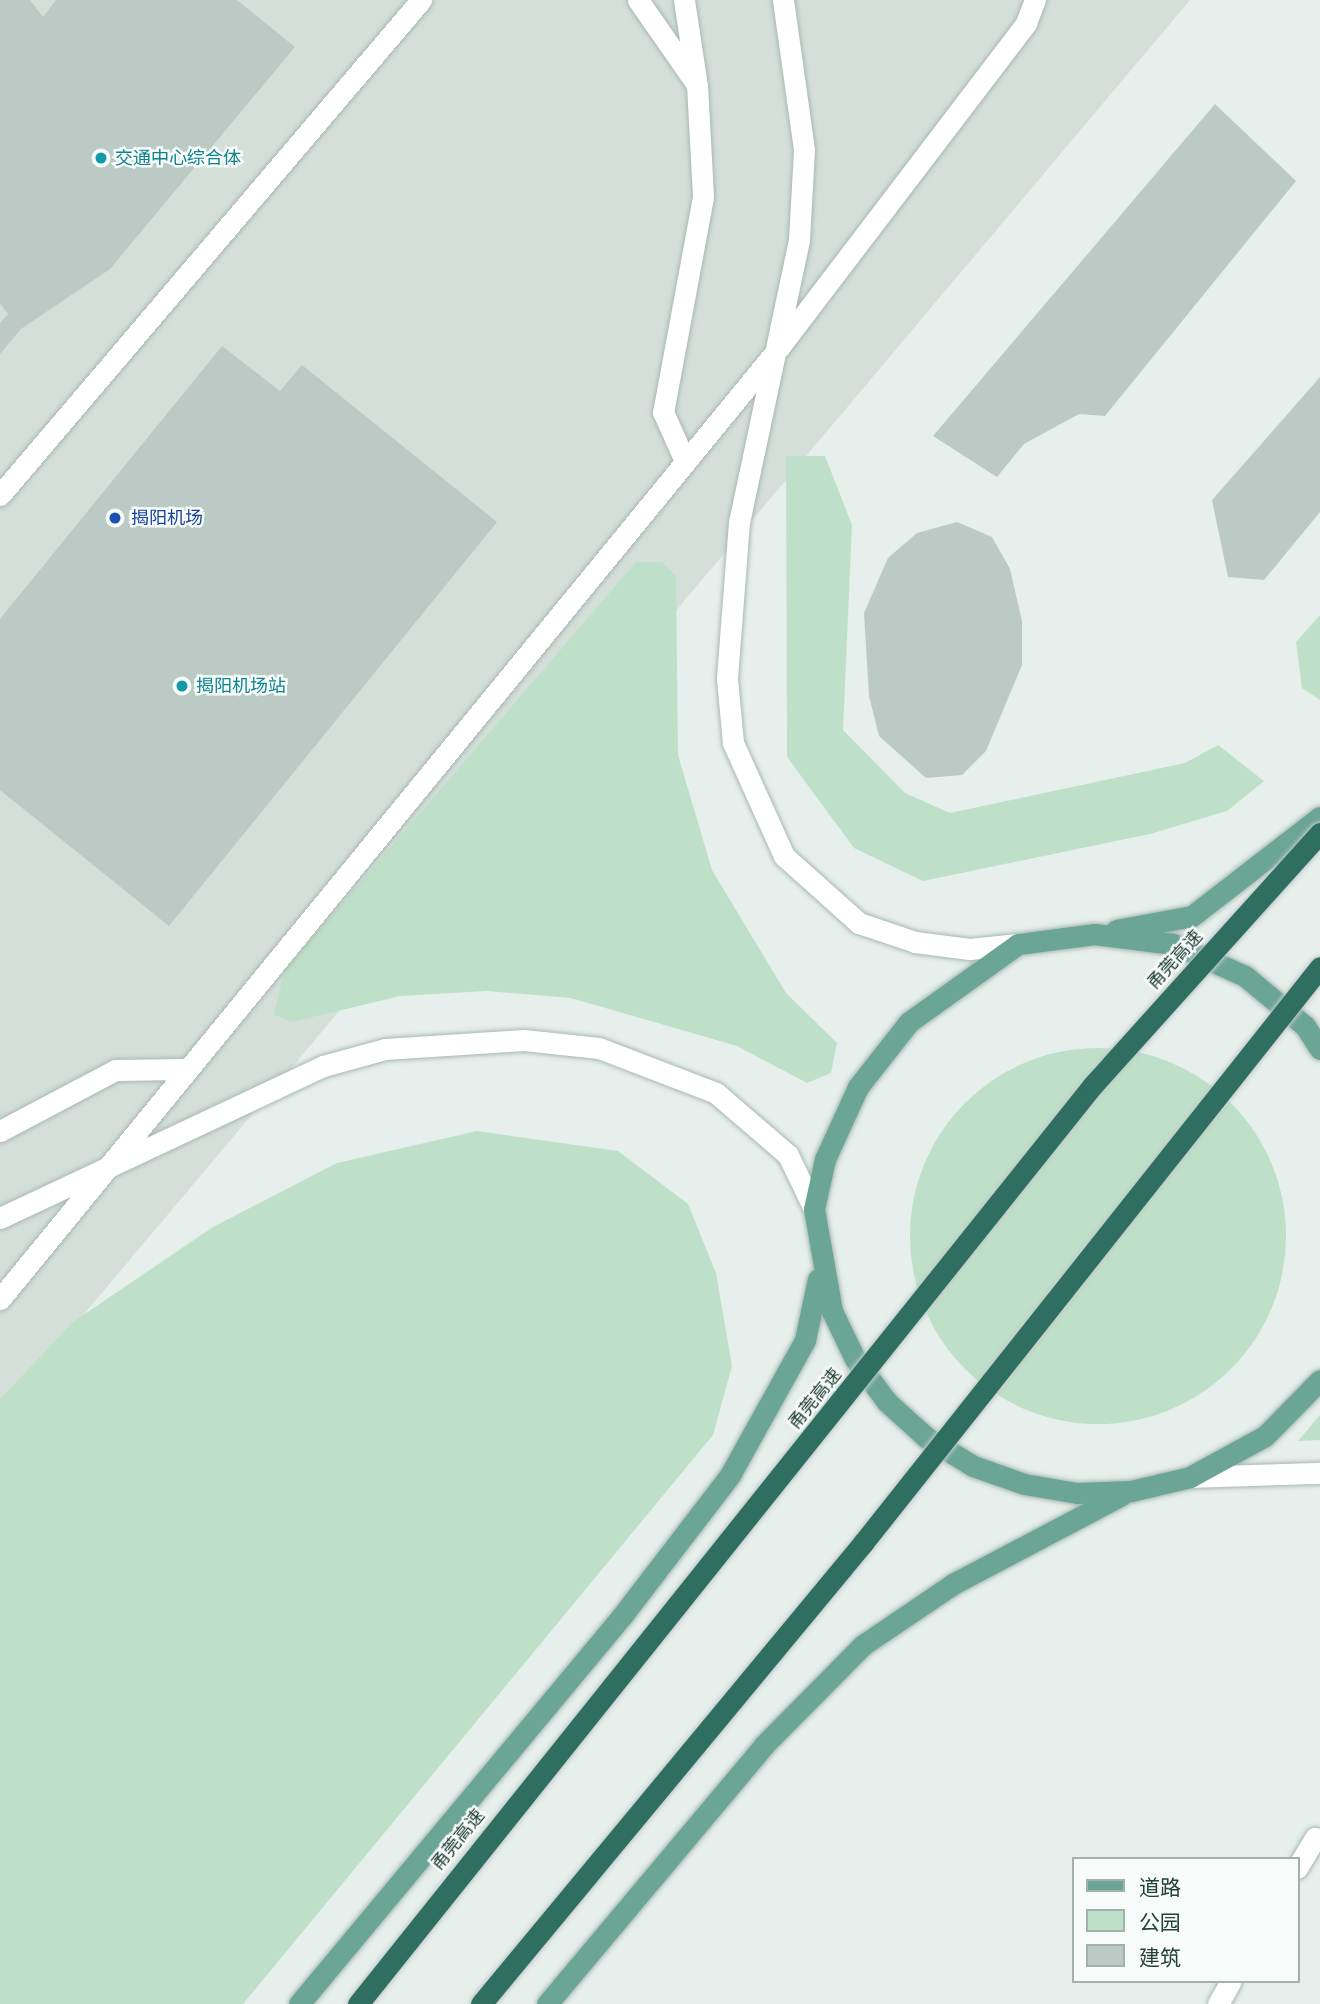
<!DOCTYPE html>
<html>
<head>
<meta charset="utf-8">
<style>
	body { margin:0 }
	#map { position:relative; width:1320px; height:2004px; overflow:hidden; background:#e6efeb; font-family:Rubik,"Noto Sans SC",sans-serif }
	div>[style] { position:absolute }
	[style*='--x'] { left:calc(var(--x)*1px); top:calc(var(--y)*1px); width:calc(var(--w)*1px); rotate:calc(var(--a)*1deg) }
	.built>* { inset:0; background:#d4dfda }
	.green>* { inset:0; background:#bfe0c8 }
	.round { border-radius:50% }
	.building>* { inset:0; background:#bbcac4 }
	.roads { filter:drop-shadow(0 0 2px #a8b8b2) drop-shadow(0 0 2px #a8b8b2) }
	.minor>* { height:21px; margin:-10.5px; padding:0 10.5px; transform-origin:10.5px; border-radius:10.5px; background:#fff }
	.major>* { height:21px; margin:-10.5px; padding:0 10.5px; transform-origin:10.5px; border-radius:10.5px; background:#6aa596 }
	.bridges { filter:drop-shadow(0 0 2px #c2cac8) drop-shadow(0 0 2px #c2cac8) }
	.highway-bridge>* { height:21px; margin:-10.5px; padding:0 10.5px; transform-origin:10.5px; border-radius:10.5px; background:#2f6f62 }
	.dots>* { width:19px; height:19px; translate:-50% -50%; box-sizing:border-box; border:4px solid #f7fbf9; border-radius:50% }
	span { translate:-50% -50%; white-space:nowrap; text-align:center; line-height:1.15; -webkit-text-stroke:5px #f7fbf9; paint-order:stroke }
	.culture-label { font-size:18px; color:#0d838f }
	.left { translate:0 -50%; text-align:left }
	.transit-label { font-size:18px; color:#164399 }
	.street-label { font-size:18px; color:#24423a }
	.legend { position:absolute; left:1072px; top:1857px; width:228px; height:126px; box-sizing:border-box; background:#f7fbf9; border:2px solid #a3b1ad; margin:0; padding:9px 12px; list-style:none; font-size:21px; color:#24423a }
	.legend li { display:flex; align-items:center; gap:14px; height:35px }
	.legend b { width:35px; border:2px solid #a3b1ad }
</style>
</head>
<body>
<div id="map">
	<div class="built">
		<div style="clip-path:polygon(0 0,1190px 0,0 1414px)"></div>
	</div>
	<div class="green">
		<div style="clip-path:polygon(786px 456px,825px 456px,852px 525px,843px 730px,905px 793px,950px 813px,1185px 763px,1218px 745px,1264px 781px,1227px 811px,1150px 834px,923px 881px,854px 848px,787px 757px)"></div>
		<div style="clip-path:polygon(636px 562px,662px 562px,676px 576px,678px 755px,712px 870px,786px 993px,837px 1043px,831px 1073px,807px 1083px,737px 1046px,571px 998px,487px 991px,400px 996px,292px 1022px,274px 1015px,284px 971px)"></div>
		<div style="clip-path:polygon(1320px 615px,1320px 700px,1302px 688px,1296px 642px)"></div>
		<div class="round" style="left:910px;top:1048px;width:376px;height:376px"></div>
		<div style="clip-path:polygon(477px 1131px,618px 1151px,688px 1204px,716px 1273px,732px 1366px,713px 1435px,243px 2004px,0 2004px,0 1399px,73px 1322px,213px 1227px,337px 1163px)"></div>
		<div style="clip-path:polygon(1320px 1415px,1320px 1440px,1298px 1441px)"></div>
	</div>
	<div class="building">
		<div style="clip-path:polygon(0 0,30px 0,43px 17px,56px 0,237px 0,295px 47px,110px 269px,21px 329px,0 354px,0 323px,8px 314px,0 303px)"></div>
		<div style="clip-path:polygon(1215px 104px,1296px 181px,1105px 416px,1079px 414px,1024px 444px,997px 477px,933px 436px)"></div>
		<div style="clip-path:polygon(222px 346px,280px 391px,302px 365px,497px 522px,169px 926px,0 790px,0 619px)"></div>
		<div style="clip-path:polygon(1320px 377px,1320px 512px,1264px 580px,1228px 577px,1212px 500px)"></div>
		<div style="clip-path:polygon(957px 522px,992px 537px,1010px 569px,1022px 621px,1022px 665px,986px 751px,962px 775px,926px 778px,879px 736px,869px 696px,864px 613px,888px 558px,917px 533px)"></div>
	</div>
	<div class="roads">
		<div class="minor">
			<div style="--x:638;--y:0;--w:103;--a:55.2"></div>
			<div style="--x:697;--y:85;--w:112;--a:86.9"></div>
			<div style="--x:703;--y:197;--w:219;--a:100.5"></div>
			<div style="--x:663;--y:412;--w:54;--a:65.8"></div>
			<div style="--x:684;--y:0;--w:80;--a:81.4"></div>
			<div style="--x:783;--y:0;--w:151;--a:82"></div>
			<div style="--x:804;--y:150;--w:90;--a:93.2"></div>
			<div style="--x:799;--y:240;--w:288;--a:102"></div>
			<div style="--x:739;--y:522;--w:157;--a:94.4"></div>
			<div style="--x:727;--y:679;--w:64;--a:84.6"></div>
			<div style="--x:733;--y:743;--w:124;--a:65.7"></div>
			<div style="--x:784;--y:856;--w:101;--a:41.8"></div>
			<div style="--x:859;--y:923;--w:59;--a:18.7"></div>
			<div style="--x:915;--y:942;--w:55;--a:7.3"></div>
			<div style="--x:970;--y:949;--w:48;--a:-5.9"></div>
			<div style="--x:0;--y:495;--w:650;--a:-49.62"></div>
			<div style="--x:0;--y:1131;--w:130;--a:-27.9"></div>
			<div style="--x:115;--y:1070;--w:68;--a:-0.8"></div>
			<div style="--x:0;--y:1218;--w:357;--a:-25.2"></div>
			<div style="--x:323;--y:1066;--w:64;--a:-15.3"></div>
			<div style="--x:385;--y:1049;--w:139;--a:-3.7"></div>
			<div style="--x:524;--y:1040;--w:75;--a:6.1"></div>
			<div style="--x:599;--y:1048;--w:125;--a:21"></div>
			<div style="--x:716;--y:1093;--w:95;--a:40.7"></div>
			<div style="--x:788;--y:1155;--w:60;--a:64.3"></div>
			<div style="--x:0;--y:1299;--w:1233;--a:-50.69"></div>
			<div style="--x:781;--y:345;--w:405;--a:-52.7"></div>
			<div style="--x:1026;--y:23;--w:25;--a:-69"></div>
			<div style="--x:1190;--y:1477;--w:130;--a:-1.8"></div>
			<div style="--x:1297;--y:1868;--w:35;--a:-59"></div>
			<div style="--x:1315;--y:1838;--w:5;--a:22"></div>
			<div style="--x:1218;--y:2004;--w:26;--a:-61"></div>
		</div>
		<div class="major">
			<div style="--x:1116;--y:930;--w:77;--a:-10.4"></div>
			<div style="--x:1192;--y:916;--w:162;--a:-37.7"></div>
			<div style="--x:1320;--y:1049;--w:27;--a:-123"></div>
			<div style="--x:1305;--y:1026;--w:78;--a:-140.2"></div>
			<div style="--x:1245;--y:976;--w:79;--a:-156"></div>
			<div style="--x:1173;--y:944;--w:79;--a:-172.7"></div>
			<div style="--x:1095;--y:934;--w:78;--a:172.6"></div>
			<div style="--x:1018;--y:944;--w:134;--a:144.4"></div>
			<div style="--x:909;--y:1022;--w:83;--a:128.1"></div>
			<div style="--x:858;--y:1087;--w:79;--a:114.6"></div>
			<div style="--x:825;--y:1159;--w:51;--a:102.4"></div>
			<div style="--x:814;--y:1209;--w:104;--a:80"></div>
			<div style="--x:832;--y:1311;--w:53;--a:64.4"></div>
			<div style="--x:855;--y:1359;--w:54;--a:53.3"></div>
			<div style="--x:887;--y:1402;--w:54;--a:42"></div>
			<div style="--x:927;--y:1438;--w:54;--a:31.3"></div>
			<div style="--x:973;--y:1466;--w:54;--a:19.4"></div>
			<div style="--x:1024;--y:1484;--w:54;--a:9.6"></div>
			<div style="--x:1077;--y:1493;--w:54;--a:-2.1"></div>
			<div style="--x:1131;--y:1491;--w:61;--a:-13.3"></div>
			<div style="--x:1190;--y:1477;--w:85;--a:-28.7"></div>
			<div style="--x:1265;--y:1436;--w:78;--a:-45.5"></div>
			<div style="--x:299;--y:2004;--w:505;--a:-50.22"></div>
			<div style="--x:622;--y:1616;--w:178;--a:-52.5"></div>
			<div style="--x:730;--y:1475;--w:154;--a:-60.9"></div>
			<div style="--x:805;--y:1340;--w:62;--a:-78"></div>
			<div style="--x:547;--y:2004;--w:338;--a:-50"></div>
			<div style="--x:764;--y:1745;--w:141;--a:-45.3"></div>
			<div style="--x:863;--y:1645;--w:109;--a:-34.1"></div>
			<div style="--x:953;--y:1584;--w:191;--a:-27.8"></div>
		</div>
	</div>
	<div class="bridges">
		<div class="highway-bridge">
			<div style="--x:358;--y:2004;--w:1177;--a:-51.35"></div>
			<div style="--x:1093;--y:1085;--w:339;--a:-48"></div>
			<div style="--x:481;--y:2004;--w:599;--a:-50.35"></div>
			<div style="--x:863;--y:1543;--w:735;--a:-51.57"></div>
		</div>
	</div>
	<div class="dots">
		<div style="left:101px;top:158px;background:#0f9aa8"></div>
		<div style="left:115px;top:518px;background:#1a4fb4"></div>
		<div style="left:182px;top:686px;background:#0f9aa8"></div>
	</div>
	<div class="culture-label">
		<span class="left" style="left:115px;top:158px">交通中心综合体</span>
		<span class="left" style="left:196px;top:686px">揭阳机场站</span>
	</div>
	<div class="transit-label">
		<span class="left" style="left:131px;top:518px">揭阳机场</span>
	</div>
	<div class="street-label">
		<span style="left:1175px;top:960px;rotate:-48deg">甬莞高速</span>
		<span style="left:815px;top:1399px;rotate:-51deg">甬莞高速</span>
		<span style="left:458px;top:1840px;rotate:-51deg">甬莞高速</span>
	</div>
	<ul class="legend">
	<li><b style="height:9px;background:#6aa596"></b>道路</li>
	<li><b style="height:19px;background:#bfe0c8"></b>公园</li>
	<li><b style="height:19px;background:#bbcac4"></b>建筑</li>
	</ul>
</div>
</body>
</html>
